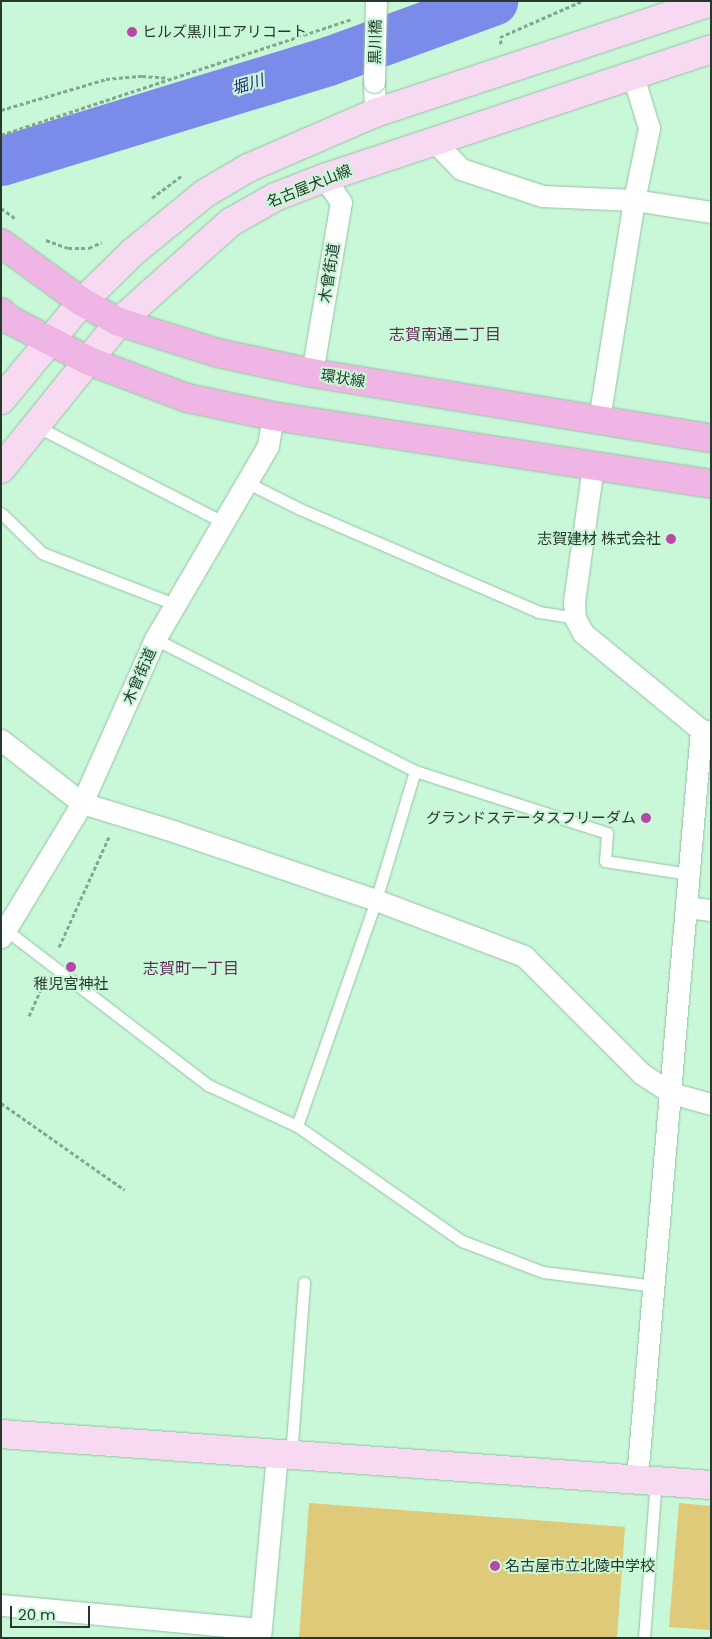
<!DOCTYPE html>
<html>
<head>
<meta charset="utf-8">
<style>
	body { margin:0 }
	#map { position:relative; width:712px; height:1639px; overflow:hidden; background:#c9f8d8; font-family:Poppins,"Noto Sans JP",sans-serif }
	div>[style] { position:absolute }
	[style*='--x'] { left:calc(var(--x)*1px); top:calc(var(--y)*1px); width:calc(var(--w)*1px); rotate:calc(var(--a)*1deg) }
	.green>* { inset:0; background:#dfca79 }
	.river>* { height:49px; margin:-24.5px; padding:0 24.5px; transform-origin:24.5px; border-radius:24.5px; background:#7b8be9 }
	.path>* { height:3px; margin-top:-1.5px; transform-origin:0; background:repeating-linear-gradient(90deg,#84a78f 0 4px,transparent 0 6.5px) }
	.roads { filter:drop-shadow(0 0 1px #94c1a3) drop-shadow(0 0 1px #94c1a3) }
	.lane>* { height:11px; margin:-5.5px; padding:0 5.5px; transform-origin:5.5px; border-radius:5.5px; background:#fff }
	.street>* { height:21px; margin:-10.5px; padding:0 10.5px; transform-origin:10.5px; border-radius:10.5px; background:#fff }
	.secondary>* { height:28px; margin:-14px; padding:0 14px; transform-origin:14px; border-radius:14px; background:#f7daf2 }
	.primary>* { height:28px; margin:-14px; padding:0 14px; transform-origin:14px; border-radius:14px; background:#efb5e4 }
	.bridges { filter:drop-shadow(0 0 1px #94c1a3) drop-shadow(0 0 1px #94c1a3) }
	.street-bridge>* { height:21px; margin:-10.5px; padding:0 10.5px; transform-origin:10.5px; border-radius:10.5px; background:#fff }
	.dots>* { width:14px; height:14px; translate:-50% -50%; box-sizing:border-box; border:2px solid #c9f8d8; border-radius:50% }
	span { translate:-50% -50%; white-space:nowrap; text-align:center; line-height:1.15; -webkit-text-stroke:4px #c9f8d8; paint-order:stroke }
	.poi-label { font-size:15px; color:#27392d }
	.left { translate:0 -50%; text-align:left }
	.right { translate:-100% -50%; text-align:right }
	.street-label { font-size:15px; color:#27392d }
	.water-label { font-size:16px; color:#26208d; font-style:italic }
	.neighbourhood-label { font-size:16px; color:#632c59 }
	.frame { position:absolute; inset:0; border:2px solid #27392d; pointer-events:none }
	.scale { position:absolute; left:10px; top:1606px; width:80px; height:22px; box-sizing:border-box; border:2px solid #27392d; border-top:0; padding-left:6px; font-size:15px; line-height:18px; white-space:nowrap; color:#27392d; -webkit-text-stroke:4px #c9f8d8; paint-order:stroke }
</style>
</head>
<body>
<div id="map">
	<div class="green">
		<div style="clip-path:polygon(309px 1503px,625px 1527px,617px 1638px,299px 1638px)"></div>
		<div style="clip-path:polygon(679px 1503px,711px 1506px,711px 1630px,669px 1627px)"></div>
	</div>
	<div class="river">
		<div style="--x:1;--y:161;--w:342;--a:-17"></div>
		<div style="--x:328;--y:61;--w:176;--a:-20"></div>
	</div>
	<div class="path">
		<div style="--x:501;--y:44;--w:7;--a:-98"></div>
		<div style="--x:500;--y:37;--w:90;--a:-23.7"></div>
		<div style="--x:1;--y:110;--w:109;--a:-16.4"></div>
		<div style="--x:106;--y:79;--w:36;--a:-5"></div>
		<div style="--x:142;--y:76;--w:26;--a:4"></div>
		<div style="--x:1;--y:135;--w:370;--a:-18.3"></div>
		<div style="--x:152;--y:198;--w:38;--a:-37"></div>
		<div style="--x:1;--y:208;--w:17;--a:36"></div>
		<div style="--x:46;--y:240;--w:23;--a:20"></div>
		<div style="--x:68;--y:248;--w:21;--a:0"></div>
		<div style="--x:89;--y:248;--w:14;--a:-25"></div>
		<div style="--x:59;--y:947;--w:121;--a:-65.6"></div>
		<div style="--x:29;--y:1016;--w:37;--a:-66"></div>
		<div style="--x:1;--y:1103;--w:151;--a:35.1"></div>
	</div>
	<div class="roads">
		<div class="lane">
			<div style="--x:36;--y:426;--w:210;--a:27.2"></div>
			<div style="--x:246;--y:482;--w:60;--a:26.6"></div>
			<div style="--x:300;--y:509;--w:260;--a:23.3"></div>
			<div style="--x:539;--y:612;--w:36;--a:9"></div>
			<div style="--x:1;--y:513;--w:57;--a:44.3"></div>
			<div style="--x:42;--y:553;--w:142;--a:21.1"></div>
			<div style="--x:155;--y:639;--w:292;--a:26.9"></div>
			<div style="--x:415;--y:771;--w:202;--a:17.9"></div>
			<div style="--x:607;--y:833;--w:28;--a:94"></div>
			<div style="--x:605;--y:861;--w:85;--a:8.8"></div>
			<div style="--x:6;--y:930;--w:255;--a:37.5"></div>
			<div style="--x:208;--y:1085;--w:98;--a:24.7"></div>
			<div style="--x:297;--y:1126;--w:201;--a:34.9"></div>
			<div style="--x:462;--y:1241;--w:87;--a:20.9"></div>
			<div style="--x:543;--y:1272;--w:113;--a:7.1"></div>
			<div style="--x:297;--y:1126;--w:239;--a:-70.7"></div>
			<div style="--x:376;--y:900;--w:135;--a:-73.2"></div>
			<div style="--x:291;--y:1456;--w:174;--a:-85.7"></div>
			<div style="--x:644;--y:1638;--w:158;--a:-85.7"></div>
		</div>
		<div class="street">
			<div style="--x:374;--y:82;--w:31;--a:88"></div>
			<div style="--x:433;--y:140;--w:40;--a:46"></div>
			<div style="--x:461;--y:169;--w:85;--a:18.4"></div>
			<div style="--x:542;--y:196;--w:92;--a:2.5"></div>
			<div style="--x:634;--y:200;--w:78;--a:8.9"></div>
			<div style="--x:312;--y:373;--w:173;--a:-80.4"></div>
			<div style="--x:341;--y:202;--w:29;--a:-125"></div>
			<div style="--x:599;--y:419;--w:222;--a:-80.9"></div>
			<div style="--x:634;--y:200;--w:74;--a:-78.2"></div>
			<div style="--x:649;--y:128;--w:54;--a:-107.1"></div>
			<div style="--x:593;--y:466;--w:136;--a:98"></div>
			<div style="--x:574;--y:601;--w:17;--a:87"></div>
			<div style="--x:575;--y:618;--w:17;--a:62"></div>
			<div style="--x:583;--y:633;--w:153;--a:39.4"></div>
			<div style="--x:701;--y:730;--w:10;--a:11"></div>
			<div style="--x:1;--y:740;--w:103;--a:37.9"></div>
			<div style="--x:82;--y:803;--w:98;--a:17.1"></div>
			<div style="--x:176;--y:832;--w:211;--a:18.8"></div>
			<div style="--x:376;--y:900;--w:158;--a:20.7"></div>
			<div style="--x:524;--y:956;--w:167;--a:45"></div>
			<div style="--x:642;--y:1074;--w:35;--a:33"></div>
			<div style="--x:671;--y:1093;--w:41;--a:15.4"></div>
			<div style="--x:686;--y:907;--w:25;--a:7"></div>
			<div style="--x:1;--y:937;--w:157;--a:-58.8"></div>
			<div style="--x:82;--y:803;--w:180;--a:-66"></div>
			<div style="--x:155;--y:639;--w:224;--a:-59.7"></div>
			<div style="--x:268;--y:446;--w:30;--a:-81"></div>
			<div style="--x:637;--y:1478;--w:751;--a:-85.11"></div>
			<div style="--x:1;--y:1605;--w:260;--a:5.3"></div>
			<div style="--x:260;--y:1638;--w:183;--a:-84.7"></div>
		</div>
		<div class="secondary">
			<div style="--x:1;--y:400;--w:127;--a:-50.4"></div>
			<div style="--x:82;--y:302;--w:71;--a:-44.4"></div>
			<div style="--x:133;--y:252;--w:92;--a:-39.2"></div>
			<div style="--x:204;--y:194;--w:51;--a:-30.6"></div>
			<div style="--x:248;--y:168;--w:138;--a:-23.4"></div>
			<div style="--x:375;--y:113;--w:354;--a:-18.3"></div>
			<div style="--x:1;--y:469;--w:189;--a:-51.2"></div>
			<div style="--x:119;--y:322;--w:150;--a:-41.8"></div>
			<div style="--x:231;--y:222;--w:51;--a:-29.6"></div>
			<div style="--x:275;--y:197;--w:53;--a:-21.2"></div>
			<div style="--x:324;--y:178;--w:408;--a:-18.4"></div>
			<div style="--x:1;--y:1434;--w:712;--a:4.11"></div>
		</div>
		<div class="primary">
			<div style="--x:1;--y:243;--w:100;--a:36.1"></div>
			<div style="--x:82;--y:302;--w:42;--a:28.4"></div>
			<div style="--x:119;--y:322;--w:104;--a:17.4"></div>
			<div style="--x:218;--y:353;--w:96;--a:12"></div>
			<div style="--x:312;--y:373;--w:404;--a:9.3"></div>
			<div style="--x:1;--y:312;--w:12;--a:42"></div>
			<div style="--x:10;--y:320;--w:89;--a:27.4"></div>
			<div style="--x:89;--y:361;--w:105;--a:20.7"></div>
			<div style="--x:187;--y:398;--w:88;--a:11.8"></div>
			<div style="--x:273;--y:416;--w:443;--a:8.8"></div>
		</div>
	</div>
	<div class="bridges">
		<div class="street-bridge">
			<div style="--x:374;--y:82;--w:81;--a:-88.6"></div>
		</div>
	</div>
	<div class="dots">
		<div style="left:132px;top:32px;background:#b848a5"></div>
		<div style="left:671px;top:539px;background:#b848a5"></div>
		<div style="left:646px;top:818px;background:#b848a5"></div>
		<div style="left:71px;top:967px;background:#b848a5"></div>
		<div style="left:495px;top:1566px;background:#b848a5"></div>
	</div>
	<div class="poi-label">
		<span class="left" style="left:142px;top:32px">ヒルズ黒川エアリコート</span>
		<span class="right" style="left:661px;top:539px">志賀建材 株式会社</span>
		<span class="right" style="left:636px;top:818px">グランドステータスフリーダム</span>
		<span style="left:71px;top:984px">稚児宮神社</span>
		<span class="left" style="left:505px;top:1566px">名古屋市立北陵中学校</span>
	</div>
	<div class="street-label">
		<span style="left:375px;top:42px;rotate:-89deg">黒川橋</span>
		<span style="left:309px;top:186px;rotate:-22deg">名古屋犬山線</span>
		<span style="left:329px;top:273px;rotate:-81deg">木曾街道</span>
		<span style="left:343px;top:378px;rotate:9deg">環状線</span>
		<span style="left:139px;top:676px;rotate:-66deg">木曾街道</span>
	</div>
	<div class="water-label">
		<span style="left:248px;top:85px;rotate:-17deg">堀川</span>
	</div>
	<div class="neighbourhood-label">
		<span style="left:445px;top:335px">志賀南通二丁目</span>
		<span style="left:191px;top:969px">志賀町一丁目</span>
	</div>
	<div class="frame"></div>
	<div class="scale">20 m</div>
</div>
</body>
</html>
